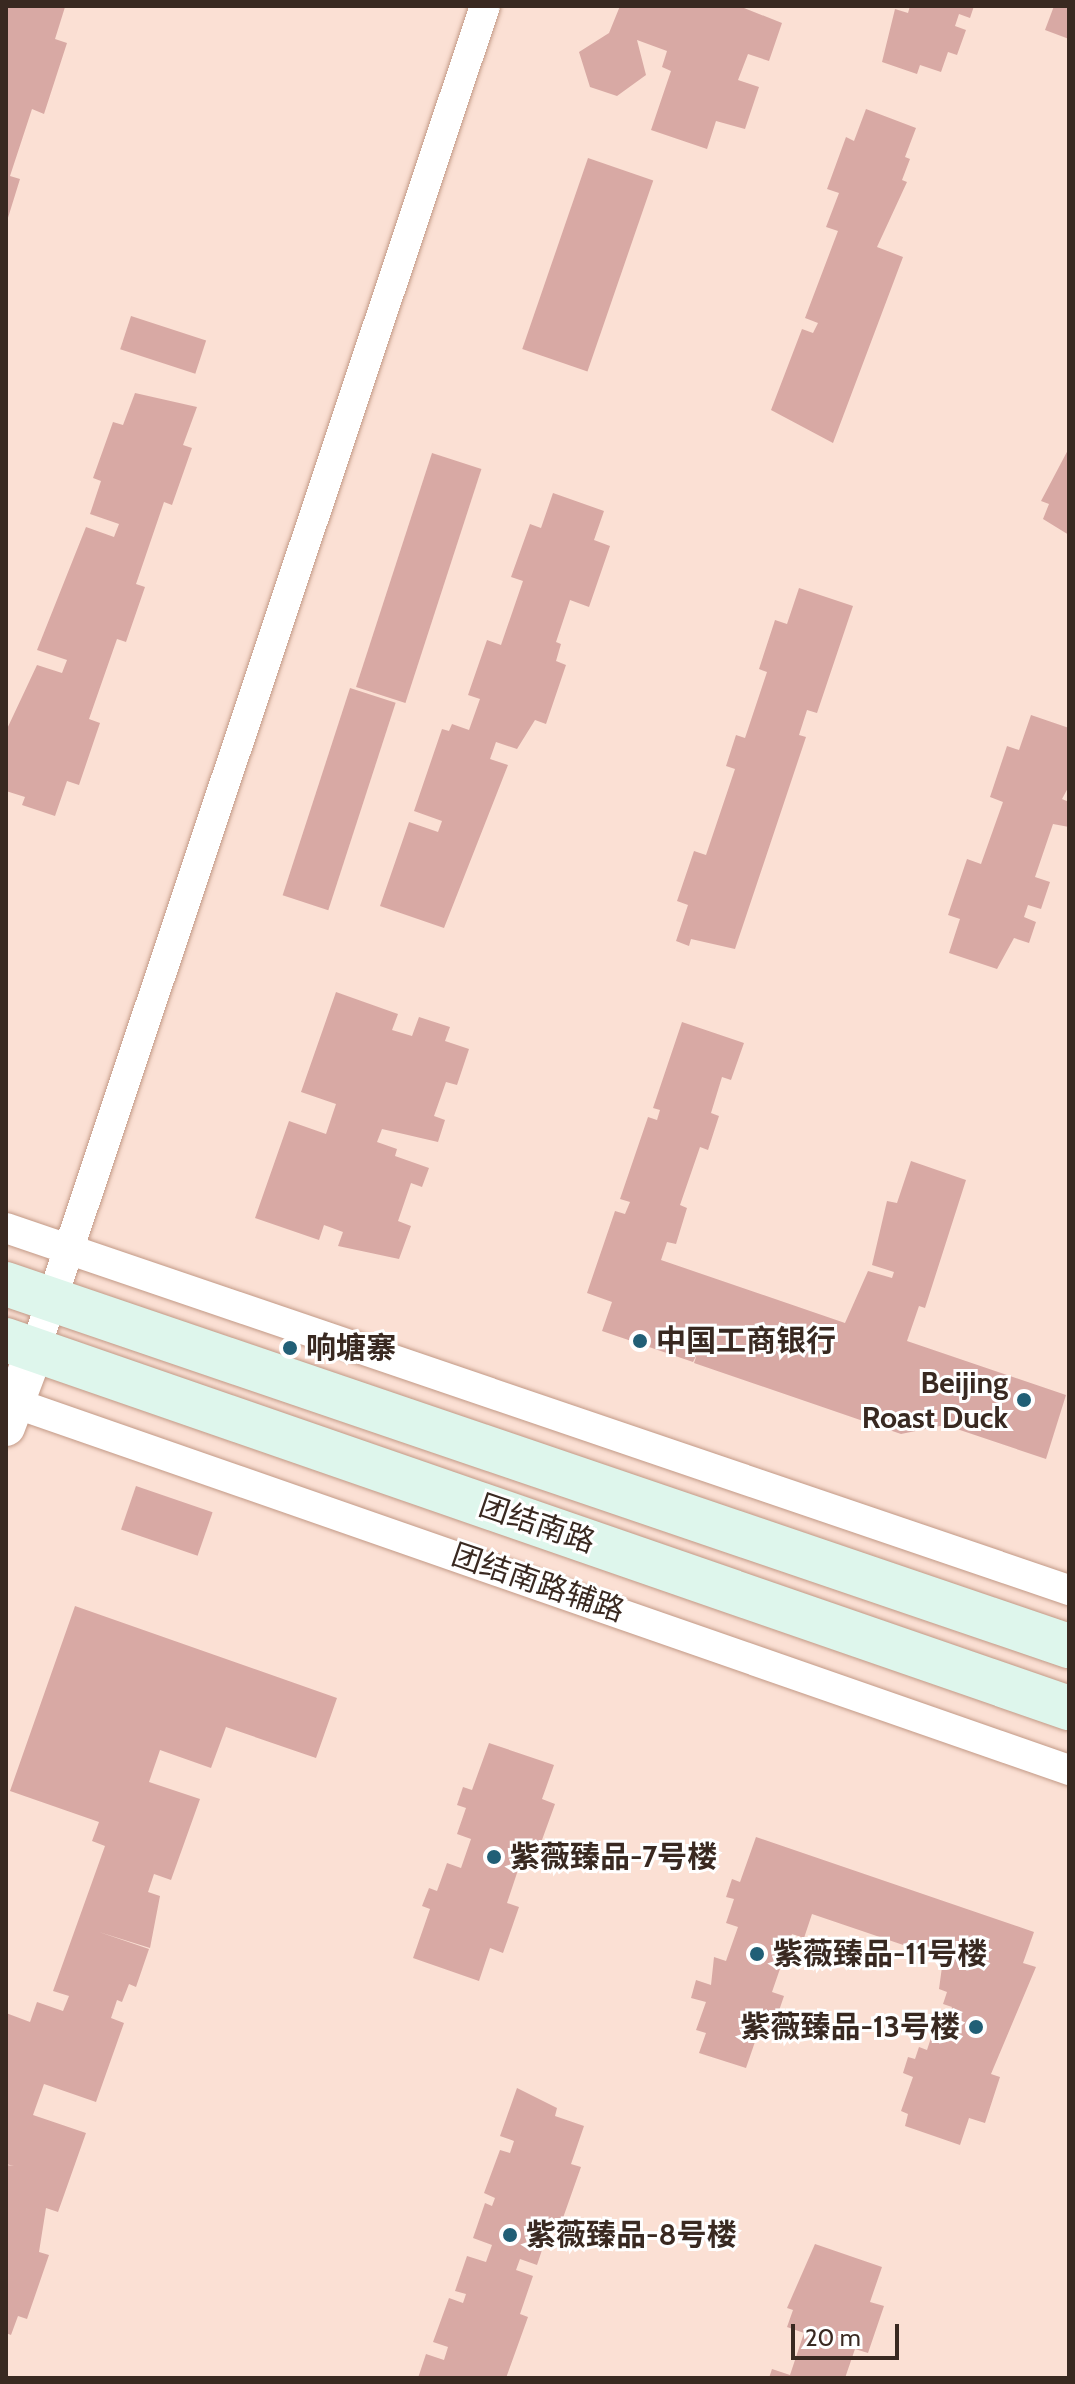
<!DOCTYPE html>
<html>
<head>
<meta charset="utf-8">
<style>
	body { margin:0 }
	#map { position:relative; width:1075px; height:2384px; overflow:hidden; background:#fbe0d4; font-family:Cabin,"Noto Sans SC",sans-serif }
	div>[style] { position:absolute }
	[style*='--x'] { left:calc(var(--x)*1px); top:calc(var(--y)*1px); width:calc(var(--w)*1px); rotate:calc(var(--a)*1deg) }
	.building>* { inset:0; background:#d8a9a4; transform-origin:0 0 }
	.roads { filter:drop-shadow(0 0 2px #c29986) drop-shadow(0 0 2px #c29986) }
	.minor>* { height:30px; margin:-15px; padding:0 15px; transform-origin:15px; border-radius:15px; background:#fff }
	.tertiary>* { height:38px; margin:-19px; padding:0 19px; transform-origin:19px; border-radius:19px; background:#fff }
	.secondary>* { height:44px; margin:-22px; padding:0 22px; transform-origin:22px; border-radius:22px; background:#def6ec }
	.dots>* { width:22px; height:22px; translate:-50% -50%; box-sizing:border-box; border:4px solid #fff; border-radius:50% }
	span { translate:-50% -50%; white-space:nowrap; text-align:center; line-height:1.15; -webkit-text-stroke:6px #fff; paint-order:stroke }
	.poi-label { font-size:30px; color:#392921; font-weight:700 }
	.left { translate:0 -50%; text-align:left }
	.right { translate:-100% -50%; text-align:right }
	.street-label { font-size:30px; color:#392921 }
	.frame { position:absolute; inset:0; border:8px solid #392921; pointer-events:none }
	.scale { position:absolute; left:791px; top:2324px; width:108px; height:36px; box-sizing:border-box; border:4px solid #392921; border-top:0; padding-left:10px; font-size:24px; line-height:28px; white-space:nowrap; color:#392921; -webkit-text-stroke:6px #fff; paint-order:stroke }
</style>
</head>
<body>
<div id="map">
	<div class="building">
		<div style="clip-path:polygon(6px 6px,65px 7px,55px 39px,67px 43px,44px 114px,32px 109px,10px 176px,20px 179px,7px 221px)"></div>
		<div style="clip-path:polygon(620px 6px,739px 6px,782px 23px,769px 61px,748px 54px,738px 80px,759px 87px,745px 129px,716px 121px,707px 149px,651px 130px,671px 71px,662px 67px,667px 51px,637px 40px,646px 75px,617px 96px,590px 87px,579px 52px,609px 33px)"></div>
		<div style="clip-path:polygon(910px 6px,974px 6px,970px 18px,959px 14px,955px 26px,966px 30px,957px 55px,948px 52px,941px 72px,920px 65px,917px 74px,882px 62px,895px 9px,908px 13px)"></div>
		<div style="clip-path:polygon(1054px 6px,1069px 6px,1069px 39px,1045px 30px)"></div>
		<div style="clip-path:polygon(866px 109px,916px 128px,905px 157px,910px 159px,902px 180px,907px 182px,877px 247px,903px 257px,833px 443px,771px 410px,802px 329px,813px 333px,818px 323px,805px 318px,838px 231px,826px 227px,839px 193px,827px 189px,846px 137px,854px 141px)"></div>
		<div style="left:588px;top:158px;width:69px;height:202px;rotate:19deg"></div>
		<div style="left:131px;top:316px;width:79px;height:35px;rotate:18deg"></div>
		<div style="clip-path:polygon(135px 393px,197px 407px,183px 445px,192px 448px,172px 505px,164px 502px,136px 584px,145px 587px,126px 642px,117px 639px,89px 719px,100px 723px,79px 785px,67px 781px,55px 816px,22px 805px,25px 797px,6px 791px,6px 731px,37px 665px,62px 673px,67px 660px,37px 650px,86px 527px,114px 537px,119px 524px,90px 514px,101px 481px,93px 478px,113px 422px,123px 425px)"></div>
		<div style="clip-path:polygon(1069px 448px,1069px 535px,1043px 519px,1049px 504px,1041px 501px)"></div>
		<div style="left:432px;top:453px;width:52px;height:246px;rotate:18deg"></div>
		<div style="clip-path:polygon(553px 493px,604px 511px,594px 540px,610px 546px,589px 607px,570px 600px,556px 642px,561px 644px,556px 661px,566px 665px,546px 724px,535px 720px,517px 749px,496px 742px,490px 759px,508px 765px,444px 928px,380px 906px,409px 822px,438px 832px,442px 821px,414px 811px,442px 729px,449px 731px,452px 724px,469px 730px,480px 699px,468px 695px,487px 640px,501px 645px,523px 581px,511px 577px,530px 524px,541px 528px)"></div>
		<div style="clip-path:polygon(799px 588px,853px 606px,817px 713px,807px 710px,799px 735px,806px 737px,735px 949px,691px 939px,689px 946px,676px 941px,688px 905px,677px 901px,694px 851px,706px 855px,735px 769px,726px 766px,736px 735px,745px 738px,767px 672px,759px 669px,775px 620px,787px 624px)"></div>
		<div style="left:350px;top:688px;width:48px;height:218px;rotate:18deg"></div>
		<div style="clip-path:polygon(1031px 715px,1069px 728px,1069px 786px,1062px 799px,1069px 802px,1069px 827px,1053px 824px,1035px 877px,1050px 882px,1041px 909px,1028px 905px,1024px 917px,1036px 922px,1029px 943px,1014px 938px,997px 969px,949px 953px,960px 919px,948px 915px,967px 859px,981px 864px,1003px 802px,990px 797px,1007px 746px,1019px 750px)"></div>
		<div style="clip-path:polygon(336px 992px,398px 1014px,392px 1030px,412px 1036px,419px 1017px,450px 1027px,445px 1041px,469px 1049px,457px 1085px,446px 1082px,434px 1116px,445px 1120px,438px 1142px,382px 1129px,377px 1142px,397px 1149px,395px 1156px,429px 1168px,422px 1187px,411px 1183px,398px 1221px,411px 1226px,399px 1259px,338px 1246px,343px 1232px,324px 1225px,319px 1240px,255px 1218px,289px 1121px,326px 1134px,336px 1104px,301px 1092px)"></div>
		<div style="clip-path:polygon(682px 1022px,744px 1043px,731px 1080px,722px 1077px,711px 1113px,719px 1116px,708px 1150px,700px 1147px,680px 1205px,687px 1208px,676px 1244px,667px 1242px,661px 1260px,845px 1323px,868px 1271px,892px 1278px,894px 1272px,872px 1265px,887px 1201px,897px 1203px,911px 1161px,966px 1180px,925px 1308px,919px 1306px,907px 1341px,1066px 1395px,1046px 1459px,945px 1425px,901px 1434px,694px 1363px,697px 1354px,693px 1362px,602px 1331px,612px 1302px,587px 1293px,615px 1211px,625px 1214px,630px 1202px,620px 1199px,648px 1117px,657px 1120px,660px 1110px,653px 1108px)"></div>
		<div style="left:136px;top:1486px;width:81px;height:46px;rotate:19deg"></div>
		<div style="clip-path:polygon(75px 1606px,337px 1698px,316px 1758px,226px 1727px,211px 1768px,160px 1750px,149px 1782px,200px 1799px,171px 1880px,154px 1874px,148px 1892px,160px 1896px,150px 1948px,99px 1932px,149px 1949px,136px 1987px,129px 1984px,122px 2002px,117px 2000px,111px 2018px,124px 2023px,96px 2102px,44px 2084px,33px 2115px,86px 2133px,58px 2212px,46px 2208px,39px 2252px,49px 2255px,27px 2319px,18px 2316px,11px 2335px,6px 2333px,6px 2165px,14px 2166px,6px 2164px,6px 2013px,30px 2022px,37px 2002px,63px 2011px,69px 1996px,53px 1991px,105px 1846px,92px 1841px,99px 1822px,10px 1791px)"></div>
		<div style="clip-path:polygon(489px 1743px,554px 1765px,542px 1799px,555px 1804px,538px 1851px,526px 1846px,507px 1903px,519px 1907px,503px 1953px,490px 1948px,479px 1981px,413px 1958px,430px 1909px,422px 1906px,429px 1888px,437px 1891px,447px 1863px,461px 1868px,471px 1839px,457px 1834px,466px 1808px,457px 1805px,463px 1787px,472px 1790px)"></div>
		<div style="clip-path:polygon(756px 1837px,1034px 1932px,1023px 1963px,1036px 1967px,991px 2074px,1000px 2077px,985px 2123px,969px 2118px,960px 2145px,905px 2126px,908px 2114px,901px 2111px,913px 2077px,903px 2073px,908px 2057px,915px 2059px,919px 2047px,927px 2050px,932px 2035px,942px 2038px,952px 2007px,943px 2004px,947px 1992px,939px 1989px,944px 1952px,921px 1944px,918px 1950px,812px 1914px,804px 1938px,792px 1934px,772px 1992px,784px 1996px,769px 2040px,757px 2036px,746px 2068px,699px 2053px,706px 2033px,696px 2030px,706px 2002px,691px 1998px,696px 1980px,711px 1985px,714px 1957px,726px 1961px,738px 1927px,726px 1923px,734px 1899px,726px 1897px,732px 1879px,740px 1882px)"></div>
		<div style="clip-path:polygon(517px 2088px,557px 2108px,555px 2116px,584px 2126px,571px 2164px,581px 2167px,558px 2232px,549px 2229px,537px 2265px,520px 2259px,516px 2270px,533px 2276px,520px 2314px,528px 2317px,506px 2378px,418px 2378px,426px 2354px,444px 2360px,448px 2347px,433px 2342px,449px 2298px,463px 2303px,466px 2294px,455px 2291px,467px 2256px,486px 2262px,492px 2245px,473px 2238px,485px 2203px,492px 2206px,495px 2198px,484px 2193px,500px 2150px,510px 2153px,514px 2141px,500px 2136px)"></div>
		<div style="clip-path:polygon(815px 2244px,882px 2267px,870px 2302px,884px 2306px,868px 2353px,855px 2349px,845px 2378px,769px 2378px,772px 2369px,790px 2375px,804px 2333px,787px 2327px,793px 2310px,787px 2308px)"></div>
	</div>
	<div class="roads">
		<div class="minor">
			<div style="--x:6;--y:1228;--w:1123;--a:18.81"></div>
			<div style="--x:35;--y:1350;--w:1417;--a:-71.49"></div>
			<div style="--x:6;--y:1400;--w:1126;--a:19.19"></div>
		</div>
		<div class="tertiary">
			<div style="--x:6;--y:1427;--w:82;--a:-69.4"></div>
		</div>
		<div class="secondary">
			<div style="--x:6;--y:1284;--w:1123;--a:18.81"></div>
			<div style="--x:6;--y:1340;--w:1125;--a:19.1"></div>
		</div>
	</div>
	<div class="dots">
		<div style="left:640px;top:1341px;background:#215f76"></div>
		<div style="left:290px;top:1348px;background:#215f76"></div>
		<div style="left:1024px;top:1400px;background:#215f76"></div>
		<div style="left:494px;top:1857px;background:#215f76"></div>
		<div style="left:757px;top:1954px;background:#215f76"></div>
		<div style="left:976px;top:2027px;background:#215f76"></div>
		<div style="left:510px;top:2235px;background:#215f76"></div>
	</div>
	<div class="poi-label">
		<span class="left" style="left:656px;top:1341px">中国工商银行</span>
		<span class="left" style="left:306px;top:1348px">响塘寨</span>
		<span class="right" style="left:1008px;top:1400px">Beijing<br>Roast Duck</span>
		<span class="left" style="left:510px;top:1857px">紫薇臻品-7号楼</span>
		<span class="left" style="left:773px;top:1954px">紫薇臻品-11号楼</span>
		<span class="right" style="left:960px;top:2027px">紫薇臻品-13号楼</span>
		<span class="left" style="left:526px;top:2235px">紫薇臻品-8号楼</span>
	</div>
	<div class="street-label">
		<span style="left:537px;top:1524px;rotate:19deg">团结南路</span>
		<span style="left:538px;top:1583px;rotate:19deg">团结南路辅路</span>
	</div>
	<div class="frame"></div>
	<div class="scale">20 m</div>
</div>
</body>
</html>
